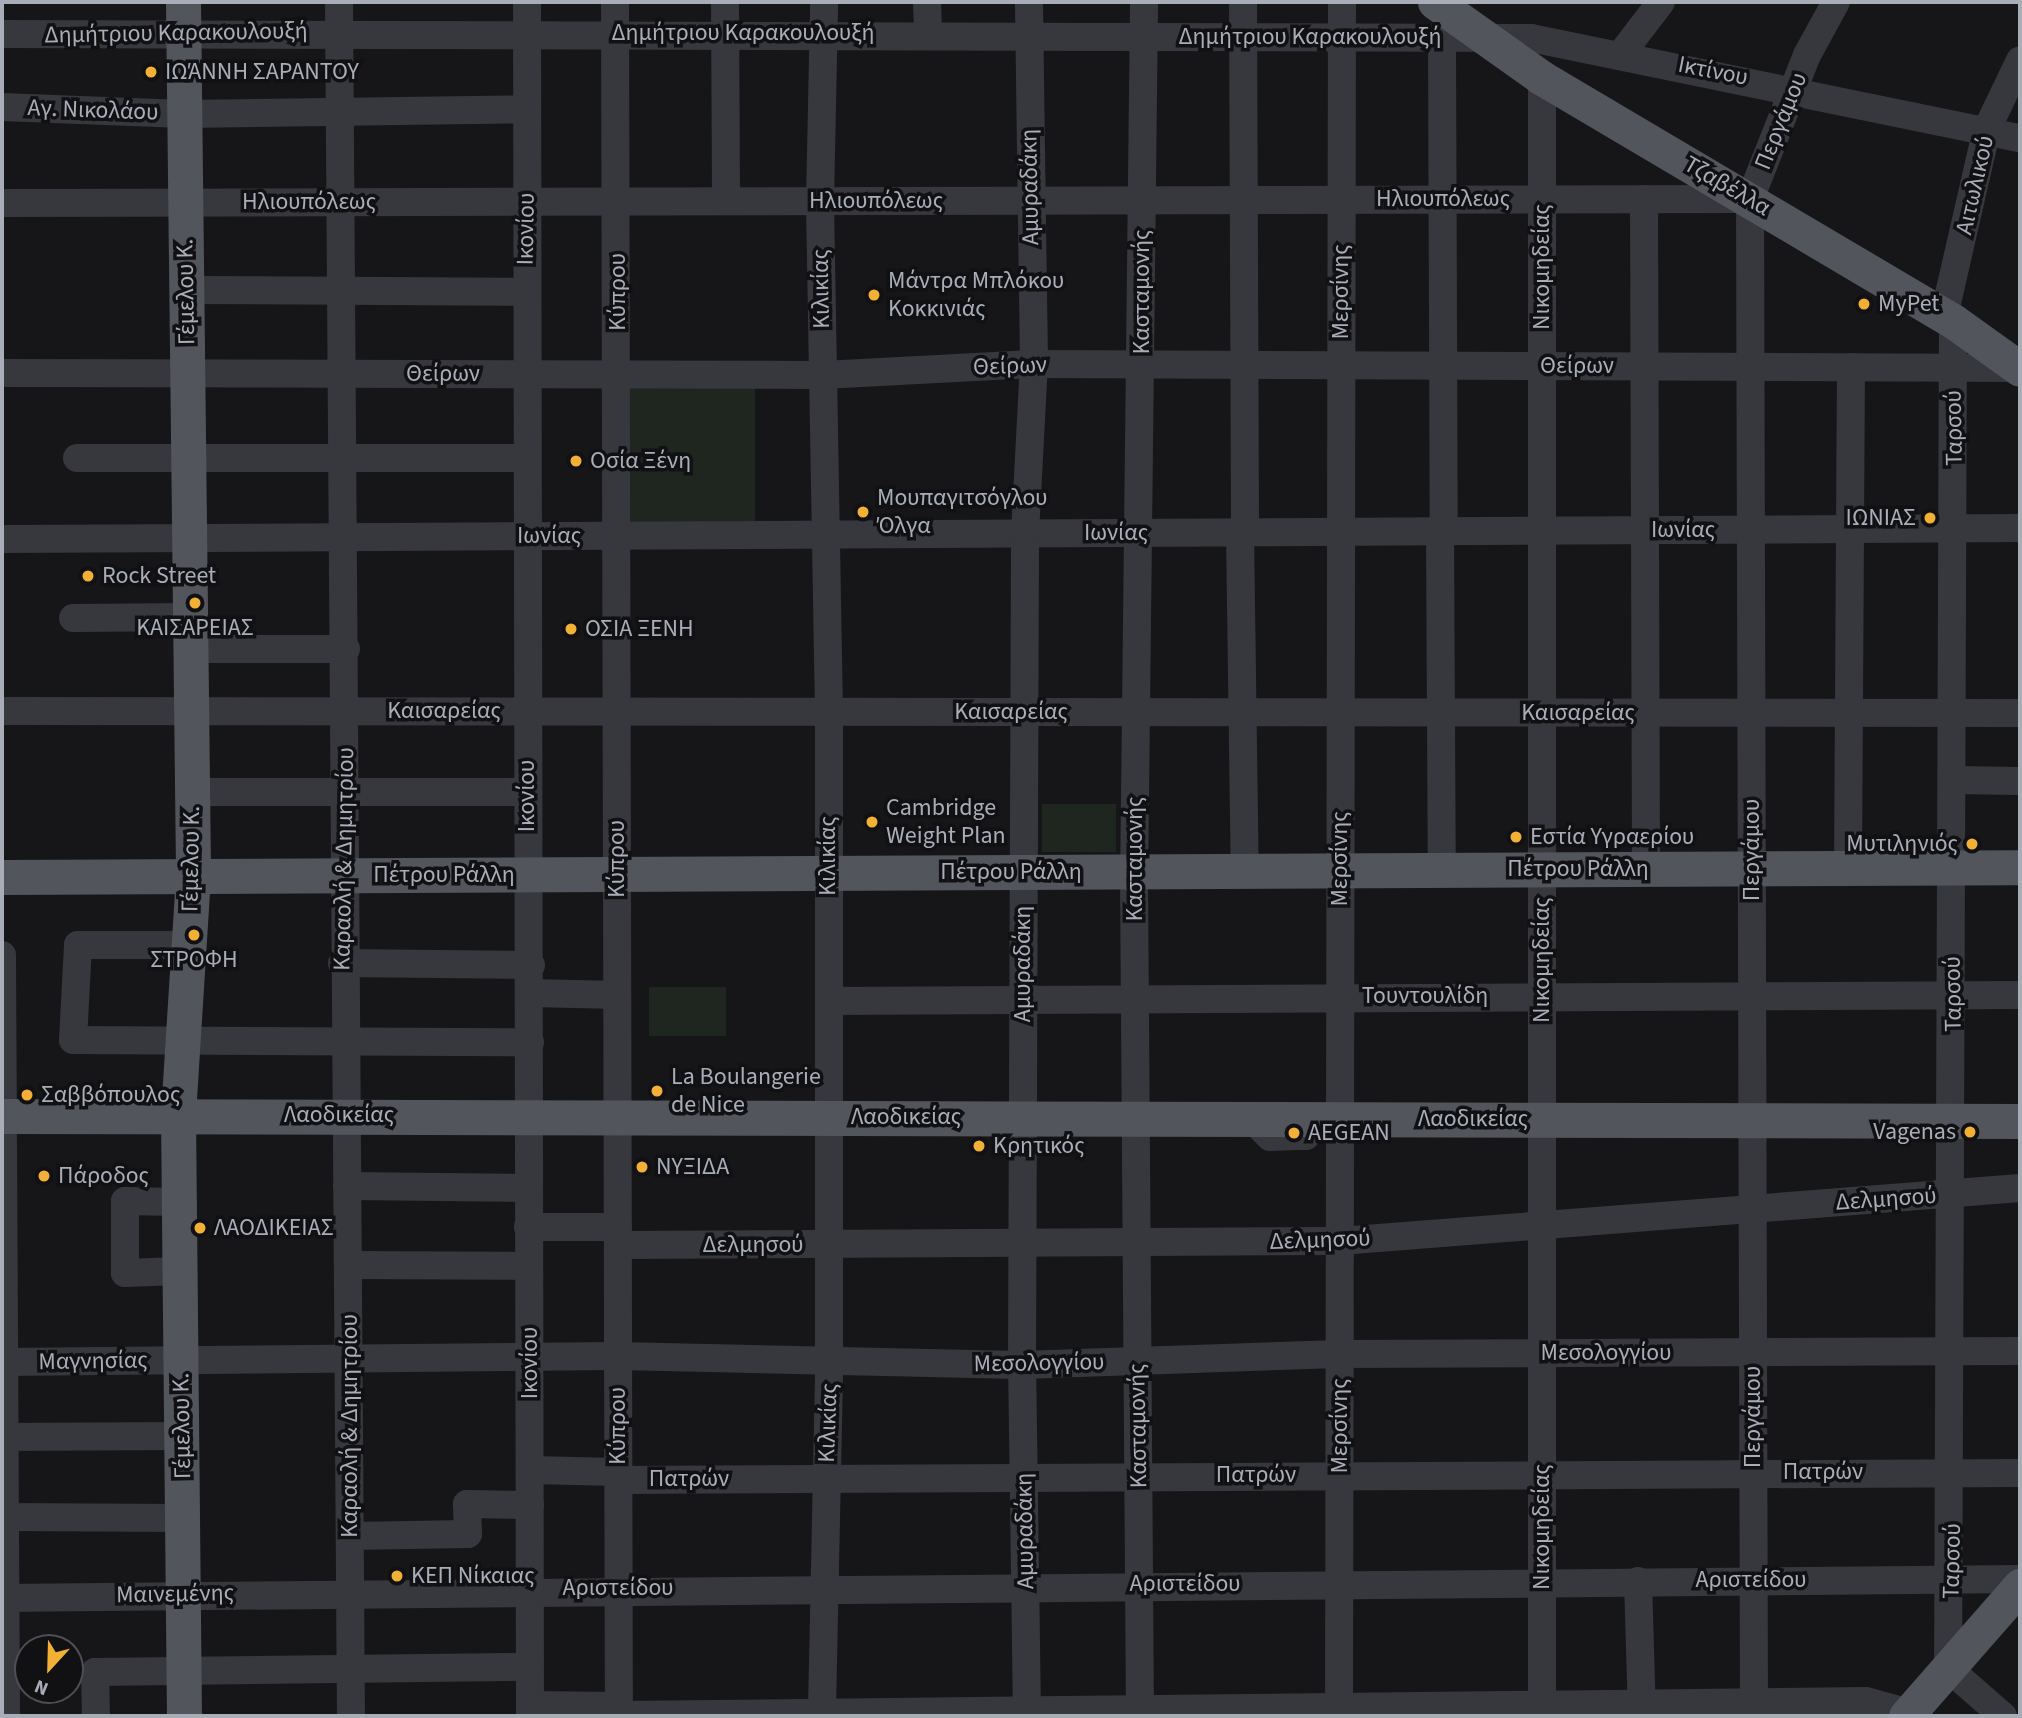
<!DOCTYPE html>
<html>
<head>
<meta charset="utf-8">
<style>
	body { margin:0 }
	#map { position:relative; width:2022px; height:1718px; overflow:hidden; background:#161618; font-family:"Source Sans 3",sans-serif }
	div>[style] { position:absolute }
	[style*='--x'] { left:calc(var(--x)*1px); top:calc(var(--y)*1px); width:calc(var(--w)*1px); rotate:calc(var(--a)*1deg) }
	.green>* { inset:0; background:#1e261f; transform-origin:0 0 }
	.minor>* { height:28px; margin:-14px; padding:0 14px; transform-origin:14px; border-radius:14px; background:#37383d }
	.major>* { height:35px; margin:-17.5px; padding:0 17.5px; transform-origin:17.5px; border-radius:17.5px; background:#53555c }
	.dots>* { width:19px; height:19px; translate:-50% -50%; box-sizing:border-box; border:4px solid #111113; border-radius:50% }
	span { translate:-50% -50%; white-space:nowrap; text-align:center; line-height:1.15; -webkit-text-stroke:7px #111113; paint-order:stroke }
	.street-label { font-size:24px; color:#a8adb8 }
	.poi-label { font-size:24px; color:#a8adb8 }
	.left { translate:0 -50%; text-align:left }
	.right { translate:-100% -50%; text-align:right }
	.frame { position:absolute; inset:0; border:4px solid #a8adb8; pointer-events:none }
	.north { position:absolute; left:14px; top:1634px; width:70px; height:70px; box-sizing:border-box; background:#111113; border:2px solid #4d4f55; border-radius:50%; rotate:202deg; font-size:19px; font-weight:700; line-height:28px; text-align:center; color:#a8adb8 }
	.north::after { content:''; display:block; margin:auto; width:24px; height:32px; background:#f2b134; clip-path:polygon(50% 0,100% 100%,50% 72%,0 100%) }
</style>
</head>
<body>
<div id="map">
	<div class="green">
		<div style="left:626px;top:386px;width:129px;height:139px"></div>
		<div style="left:1042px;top:804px;width:74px;height:48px"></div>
		<div style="left:649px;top:987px;width:77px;height:49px"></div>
	</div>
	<div class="minor">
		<div style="--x:339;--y:2;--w:1714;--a:89.6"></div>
		<div style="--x:527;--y:2;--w:1714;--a:89.9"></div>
		<div style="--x:615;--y:2;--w:1714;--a:89.87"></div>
		<div style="--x:725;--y:2;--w:199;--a:89.7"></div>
		<div style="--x:927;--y:2;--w:32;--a:88"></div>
		<div style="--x:1243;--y:2;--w:530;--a:89.78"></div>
		<div style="--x:2;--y:34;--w:1529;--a:0.15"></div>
		<div style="--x:1531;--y:38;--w:499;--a:11.6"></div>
		<div style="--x:1442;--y:38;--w:493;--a:89.8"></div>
		<div style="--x:1622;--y:53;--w:64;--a:-52.6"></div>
		<div style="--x:1542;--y:78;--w:1638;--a:90"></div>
		<div style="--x:2;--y:107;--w:182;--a:2.2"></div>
		<div style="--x:184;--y:114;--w:342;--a:-0.8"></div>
		<div style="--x:1644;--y:199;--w:669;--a:89.83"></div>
		<div style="--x:2;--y:203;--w:1748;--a:-0.13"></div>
		<div style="--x:186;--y:290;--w:339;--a:0.3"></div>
		<div style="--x:1944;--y:316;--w:192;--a:-77.1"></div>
		<div style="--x:1987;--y:129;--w:76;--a:-64.4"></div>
		<div style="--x:1953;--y:321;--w:1347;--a:90.21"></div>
		<div style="--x:1948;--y:1668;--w:73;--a:41.1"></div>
		<div style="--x:2;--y:373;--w:821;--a:0.14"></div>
		<div style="--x:823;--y:375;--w:211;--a:-3"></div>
		<div style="--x:1034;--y:364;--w:984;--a:0.23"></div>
		<div style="--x:77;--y:458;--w:447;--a:0"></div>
		<div style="--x:1440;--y:531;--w:339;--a:89.7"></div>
		<div style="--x:1240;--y:532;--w:339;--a:89.2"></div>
		<div style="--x:2;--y:539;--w:2018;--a:-0.31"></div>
		<div style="--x:73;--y:618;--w:117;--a:-0.5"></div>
		<div style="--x:190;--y:649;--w:156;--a:0"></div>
		<div style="--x:2;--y:711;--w:2018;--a:0.06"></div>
		<div style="--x:1954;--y:780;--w:66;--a:0.9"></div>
		<div style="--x:192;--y:792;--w:335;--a:0"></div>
		<div style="--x:1848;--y:868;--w:501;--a:-89.66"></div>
		<div style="--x:189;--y:945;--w:111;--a:180"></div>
		<div style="--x:78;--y:945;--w:95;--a:93"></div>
		<div style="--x:73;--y:1040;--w:457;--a:0.3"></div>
		<div style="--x:2;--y:955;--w:761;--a:89.7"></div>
		<div style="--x:342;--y:963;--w:189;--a:0.6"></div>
		<div style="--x:531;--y:993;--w:86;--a:1.3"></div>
		<div style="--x:830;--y:1001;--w:1190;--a:-0.29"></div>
		<div style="--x:1251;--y:1118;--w:27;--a:45"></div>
		<div style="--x:1270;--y:1137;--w:36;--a:-2"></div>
		<div style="--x:1306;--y:1136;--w:14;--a:-56"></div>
		<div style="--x:347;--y:1186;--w:181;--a:0.6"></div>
		<div style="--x:179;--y:1202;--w:54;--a:-178.9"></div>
		<div style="--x:125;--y:1201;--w:72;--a:90"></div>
		<div style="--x:125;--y:1273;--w:55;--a:-2.1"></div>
		<div style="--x:528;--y:1227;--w:90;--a:0"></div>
		<div style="--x:618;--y:1245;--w:722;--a:-0.32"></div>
		<div style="--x:1340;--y:1241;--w:682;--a:-4.46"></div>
		<div style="--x:350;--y:1265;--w:179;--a:0.3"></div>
		<div style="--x:2;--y:1362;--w:616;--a:-0.56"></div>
		<div style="--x:618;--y:1356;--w:404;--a:1.3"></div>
		<div style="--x:1022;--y:1365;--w:317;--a:-2"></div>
		<div style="--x:1339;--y:1354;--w:681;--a:-0.25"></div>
		<div style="--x:2;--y:1437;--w:180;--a:-0.3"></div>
		<div style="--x:530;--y:1470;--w:88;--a:1.3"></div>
		<div style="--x:618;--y:1480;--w:1402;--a:-0.29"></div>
		<div style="--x:4;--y:1517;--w:179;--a:0.3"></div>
		<div style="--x:350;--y:1536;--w:118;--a:-1"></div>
		<div style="--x:468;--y:1534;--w:30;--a:-92"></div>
		<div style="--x:467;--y:1504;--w:63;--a:0.9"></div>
		<div style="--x:1638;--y:1581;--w:135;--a:88.3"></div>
		<div style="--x:2;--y:1598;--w:2018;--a:-0.54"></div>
		<div style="--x:530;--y:1705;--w:89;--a:0.6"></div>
		<div style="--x:822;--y:1710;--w:348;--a:-88.8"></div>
		<div style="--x:829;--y:1362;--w:649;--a:-90"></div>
		<div style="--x:829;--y:713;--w:512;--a:-91.01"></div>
		<div style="--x:820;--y:201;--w:199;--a:-88.8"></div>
		<div style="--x:619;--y:1715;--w:1247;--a:-0.64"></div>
		<div style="--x:1866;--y:1701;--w:46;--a:15.3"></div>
		<div style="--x:96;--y:1716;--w:44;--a:-91.3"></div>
		<div style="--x:95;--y:1672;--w:435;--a:-0.7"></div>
		<div style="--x:1027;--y:1716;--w:351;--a:-90.8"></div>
		<div style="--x:1022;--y:1365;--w:831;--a:-89.79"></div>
		<div style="--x:1025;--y:534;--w:170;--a:-87"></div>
		<div style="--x:1034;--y:364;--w:362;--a:-90.8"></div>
		<div style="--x:1140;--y:1716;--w:830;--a:-90.41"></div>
		<div style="--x:1134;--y:886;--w:884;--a:-89.35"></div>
		<div style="--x:1339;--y:1716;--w:1714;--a:-89.9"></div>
		<div style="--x:1754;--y:1716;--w:1517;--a:-90.15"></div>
		<div style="--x:1750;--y:199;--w:155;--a:-68.4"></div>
		<div style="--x:1807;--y:55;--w:60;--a:-61.3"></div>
	</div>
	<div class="major">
		<div style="--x:183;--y:2;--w:874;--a:89.34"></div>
		<div style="--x:193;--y:876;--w:239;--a:93.6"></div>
		<div style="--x:178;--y:1115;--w:601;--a:89.43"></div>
		<div style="--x:1435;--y:2;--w:131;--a:35.4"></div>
		<div style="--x:1542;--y:78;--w:477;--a:30.6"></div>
		<div style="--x:1953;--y:321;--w:82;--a:35.6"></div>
		<div style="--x:2;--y:877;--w:2018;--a:-0.28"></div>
		<div style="--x:2;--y:1116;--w:2018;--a:0.14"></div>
		<div style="--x:1906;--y:1716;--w:173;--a:-48.8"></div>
	</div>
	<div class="dots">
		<div style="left:151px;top:72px;background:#f2b134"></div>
		<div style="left:874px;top:295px;background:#f2b134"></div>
		<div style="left:1864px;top:304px;background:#f2b134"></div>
		<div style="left:576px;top:461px;background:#f2b134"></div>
		<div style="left:863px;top:512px;background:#f2b134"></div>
		<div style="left:1930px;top:518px;background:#f2b134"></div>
		<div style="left:88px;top:576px;background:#f2b134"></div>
		<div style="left:195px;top:603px;background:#f2b134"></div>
		<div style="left:571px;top:629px;background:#f2b134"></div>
		<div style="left:872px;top:822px;background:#f2b134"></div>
		<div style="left:1516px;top:837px;background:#f2b134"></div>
		<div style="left:1972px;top:844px;background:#f2b134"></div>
		<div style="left:194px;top:935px;background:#f2b134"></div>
		<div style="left:657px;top:1091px;background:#f2b134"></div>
		<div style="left:27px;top:1095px;background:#f2b134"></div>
		<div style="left:1970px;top:1132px;background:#f2b134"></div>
		<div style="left:1294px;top:1133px;background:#f2b134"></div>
		<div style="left:979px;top:1146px;background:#f2b134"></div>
		<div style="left:642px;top:1167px;background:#f2b134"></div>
		<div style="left:44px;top:1176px;background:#f2b134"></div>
		<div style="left:200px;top:1228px;background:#f2b134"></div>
		<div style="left:397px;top:1576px;background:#f2b134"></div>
	</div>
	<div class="street-label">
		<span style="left:176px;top:33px;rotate:-1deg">Δημήτριου Καρακουλουξή</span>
		<span style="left:743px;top:33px">Δημήτριου Καρακουλουξή</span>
		<span style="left:1310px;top:37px">Δημήτριου Καρακουλουξή</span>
		<span style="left:1713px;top:71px;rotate:11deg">Ικτίνου</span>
		<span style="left:93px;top:110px;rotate:2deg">Αγ. Νικολάου</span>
		<span style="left:1781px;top:121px;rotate:-68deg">Περγάμου</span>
		<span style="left:1975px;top:185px;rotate:-77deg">Αιτωλικού</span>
		<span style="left:1727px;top:186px;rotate:30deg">Τζαβέλλα</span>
		<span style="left:1030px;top:187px;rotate:-91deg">Αμυραδάκη</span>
		<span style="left:1443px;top:199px">Ηλιουπόλεως</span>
		<span style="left:876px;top:201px">Ηλιουπόλεως</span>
		<span style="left:309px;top:202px">Ηλιουπόλεως</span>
		<span style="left:526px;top:229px;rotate:-89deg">Ικονίου</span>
		<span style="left:1542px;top:267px;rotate:-90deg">Νικομηδείας</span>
		<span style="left:821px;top:289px;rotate:-91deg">Κιλικίας</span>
		<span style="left:186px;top:292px;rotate:-91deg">Γέμελου Κ.</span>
		<span style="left:618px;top:292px;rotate:-90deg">Κύπρου</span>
		<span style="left:1142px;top:292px;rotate:-90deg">Κασταμονής</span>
		<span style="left:1341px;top:292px;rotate:-90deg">Μερσίνης</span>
		<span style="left:1010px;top:366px;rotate:-2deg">Θείρων</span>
		<span style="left:1577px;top:366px">Θείρων</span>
		<span style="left:443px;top:374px">Θείρων</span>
		<span style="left:1954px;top:428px;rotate:-91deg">Ταρσού</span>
		<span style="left:1683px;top:530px">Ιωνίας</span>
		<span style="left:1116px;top:533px">Ιωνίας</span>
		<span style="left:549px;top:536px">Ιωνίας</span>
		<span style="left:444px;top:711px">Καισαρείας</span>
		<span style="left:1011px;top:712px">Καισαρείας</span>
		<span style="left:1578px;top:713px">Καισαρείας</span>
		<span style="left:527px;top:796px;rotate:-90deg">Ικονίου</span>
		<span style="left:1752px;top:850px;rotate:-90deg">Περγάμου</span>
		<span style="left:828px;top:856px;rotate:-90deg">Κιλικίας</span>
		<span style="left:191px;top:859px;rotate:-89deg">Γέμελου Κ.</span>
		<span style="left:344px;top:859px;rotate:-89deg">Καραολή &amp; Δημητρίου</span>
		<span style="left:617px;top:859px;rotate:-90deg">Κύπρου</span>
		<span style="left:1135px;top:859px;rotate:-90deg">Κασταμονής</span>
		<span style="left:1340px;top:859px;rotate:-90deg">Μερσίνης</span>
		<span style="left:1578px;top:869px">Πέτρου Ράλλη</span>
		<span style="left:1011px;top:872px">Πέτρου Ράλλη</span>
		<span style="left:444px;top:875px">Πέτρου Ράλλη</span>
		<span style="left:1542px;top:960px;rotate:-90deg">Νικομηδείας</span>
		<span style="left:1023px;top:964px;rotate:-90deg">Αμυραδάκη</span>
		<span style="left:1953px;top:994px;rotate:-91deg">Ταρσού</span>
		<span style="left:1425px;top:996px">Τουντουλίδη</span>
		<span style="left:339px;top:1115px">Λαοδικείας</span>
		<span style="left:906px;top:1117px">Λαοδικείας</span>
		<span style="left:1473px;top:1119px">Λαοδικείας</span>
		<span style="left:1886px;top:1199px;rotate:-4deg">Δελμησού</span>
		<span style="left:1320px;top:1240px;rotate:-2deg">Δελμησού</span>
		<span style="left:753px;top:1245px">Δελμησού</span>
		<span style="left:1606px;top:1353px">Μεσολογγίου</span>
		<span style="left:93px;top:1361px;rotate:-1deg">Μαγνησίας</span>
		<span style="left:530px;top:1363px;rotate:-90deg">Ικονίου</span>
		<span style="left:1039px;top:1363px;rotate:-1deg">Μεσολογγίου</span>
		<span style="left:1753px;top:1417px;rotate:-90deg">Περγάμου</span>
		<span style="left:828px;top:1423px;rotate:-88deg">Κιλικίας</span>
		<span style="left:182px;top:1426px;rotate:-91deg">Γέμελου Κ.</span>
		<span style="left:350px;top:1426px;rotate:-90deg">Καραολή &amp; Δημητρίου</span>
		<span style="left:618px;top:1426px;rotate:-90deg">Κύπρου</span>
		<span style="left:1138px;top:1426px;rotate:-91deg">Κασταμονής</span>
		<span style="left:1340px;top:1426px;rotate:-90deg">Μερσίνης</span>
		<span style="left:1823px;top:1472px">Πατρών</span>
		<span style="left:1256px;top:1475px">Πατρών</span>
		<span style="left:689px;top:1479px">Πατρών</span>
		<span style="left:1542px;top:1527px;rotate:-90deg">Νικομηδείας</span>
		<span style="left:1025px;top:1531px;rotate:-91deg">Αμυραδάκη</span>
		<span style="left:1952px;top:1561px;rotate:-89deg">Ταρσού</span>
		<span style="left:1751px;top:1580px">Αριστείδου</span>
		<span style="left:1185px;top:1584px">Αριστείδου</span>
		<span style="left:618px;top:1588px">Αριστείδου</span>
		<span style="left:175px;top:1594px;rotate:-1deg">Μαινεμένης</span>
	</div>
	<div class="poi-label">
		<span class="left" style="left:165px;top:72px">ΙΩΆΝΝΗ ΣΑΡΑΝΤΟΥ</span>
		<span class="left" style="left:888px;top:295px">Μάντρα Μπλόκου<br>Κοκκινιάς</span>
		<span class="left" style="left:1878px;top:304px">MyPet</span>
		<span class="left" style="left:590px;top:461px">Οσία Ξένη</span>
		<span class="left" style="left:877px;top:512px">Μουπαγιτσόγλου<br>Όλγα</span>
		<span class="right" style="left:1916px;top:518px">ΙΩΝΙΑΣ</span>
		<span class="left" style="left:102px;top:576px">Rock Street</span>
		<span style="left:195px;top:628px">ΚΑΙΣΑΡΕΙΑΣ</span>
		<span class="left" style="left:585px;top:629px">ΟΣΙΑ ΞΕΝΗ</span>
		<span class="left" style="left:886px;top:822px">Cambridge<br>Weight Plan</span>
		<span class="left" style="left:1530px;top:837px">Εστία Υγραερίου</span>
		<span class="right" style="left:1958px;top:844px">Μυτιληνιός</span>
		<span style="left:194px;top:960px">ΣΤΡΟΦΗ</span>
		<span class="left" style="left:671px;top:1091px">La Boulangerie<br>de Nice</span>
		<span class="left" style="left:41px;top:1095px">Σαββόπουλος</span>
		<span class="right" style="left:1956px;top:1132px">Vagenas</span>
		<span class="left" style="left:1308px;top:1133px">AEGEAN</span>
		<span class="left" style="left:993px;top:1146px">Κρητικός</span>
		<span class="left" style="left:656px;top:1167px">ΝΥΞΙΔΑ</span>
		<span class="left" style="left:58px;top:1176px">Πάροδος</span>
		<span class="left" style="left:214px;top:1228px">ΛΑΟΔΙΚΕΙΑΣ</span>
		<span class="left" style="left:411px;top:1576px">ΚΕΠ Νίκαιας</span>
	</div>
	<div class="frame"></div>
	<div class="north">N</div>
</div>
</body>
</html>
